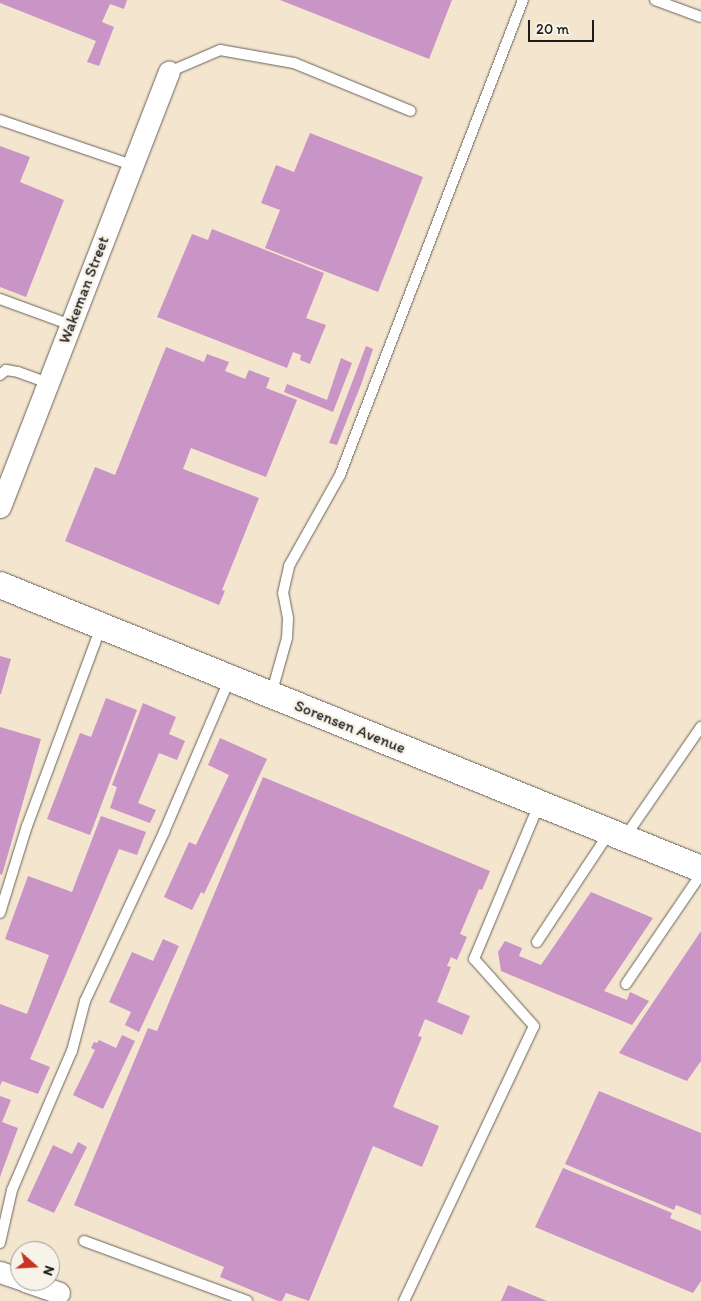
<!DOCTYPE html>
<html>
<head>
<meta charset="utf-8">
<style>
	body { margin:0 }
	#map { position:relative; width:701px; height:1301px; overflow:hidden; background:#f4e5ce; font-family:Itim,sans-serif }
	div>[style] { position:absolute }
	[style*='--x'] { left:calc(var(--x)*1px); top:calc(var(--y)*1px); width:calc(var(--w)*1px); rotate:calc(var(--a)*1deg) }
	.building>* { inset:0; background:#c994c6 }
	.roads { filter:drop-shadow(0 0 1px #68625a) drop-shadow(0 0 1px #68625a) }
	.service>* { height:10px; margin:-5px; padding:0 5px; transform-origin:5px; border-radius:5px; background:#fff }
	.minor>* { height:21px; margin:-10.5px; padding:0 10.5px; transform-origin:10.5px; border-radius:10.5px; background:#fff }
	.tertiary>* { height:26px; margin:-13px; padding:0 13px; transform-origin:13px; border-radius:13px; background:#fff }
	span { translate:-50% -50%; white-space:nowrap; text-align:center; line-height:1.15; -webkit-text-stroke:5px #f7f3e8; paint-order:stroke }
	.street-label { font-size:16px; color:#1c1c1c }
	.north { position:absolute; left:10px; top:1241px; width:50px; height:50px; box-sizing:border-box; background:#f7f3e8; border:1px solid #9f9d96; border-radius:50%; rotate:109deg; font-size:14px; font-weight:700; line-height:20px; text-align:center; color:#1c1c1c }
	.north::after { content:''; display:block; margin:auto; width:18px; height:22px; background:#c8321e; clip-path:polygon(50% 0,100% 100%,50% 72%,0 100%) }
	.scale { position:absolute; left:528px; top:20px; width:66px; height:22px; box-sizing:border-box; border:2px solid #1c1c1c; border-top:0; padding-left:6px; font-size:15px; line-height:18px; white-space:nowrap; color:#1c1c1c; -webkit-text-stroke:4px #f7f3e8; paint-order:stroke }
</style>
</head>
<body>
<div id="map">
	<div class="building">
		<div style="clip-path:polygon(0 0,127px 0,124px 9px,110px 4px,102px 22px,114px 27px,99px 66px,87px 62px,96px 41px,0 3px)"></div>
		<div style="clip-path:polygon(280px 0,452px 0,429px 59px)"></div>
		<div style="clip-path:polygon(310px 133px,423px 177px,378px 292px,265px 248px,280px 210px,261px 203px,276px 165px,294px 172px)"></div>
		<div style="clip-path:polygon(0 146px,30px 157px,20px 182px,64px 200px,26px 297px,0 287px)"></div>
		<div style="clip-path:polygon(212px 229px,324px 273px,306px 318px,326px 325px,310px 364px,300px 360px,301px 355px,293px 352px,287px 368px,157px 317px,192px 234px,208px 240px)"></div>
		<div style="clip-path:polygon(366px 346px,373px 349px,362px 382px,337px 445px,329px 443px)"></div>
		<div style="clip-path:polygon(166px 347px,204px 362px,207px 354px,229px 362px,225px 371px,245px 379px,249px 370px,270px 378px,266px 388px,297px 400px,266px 477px,191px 448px,183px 469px,259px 498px,222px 590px,225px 591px,219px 605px,65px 541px,95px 467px,115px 475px)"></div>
		<div style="clip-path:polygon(341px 358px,352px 363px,333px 412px,284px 392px,287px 384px,327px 400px)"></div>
		<div style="clip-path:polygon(0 656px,11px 659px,1px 694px,0 694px)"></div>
		<div style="clip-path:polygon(106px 698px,137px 710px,90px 835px,47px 819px,80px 733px,91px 737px)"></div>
		<div style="clip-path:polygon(143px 703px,176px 717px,169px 734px,185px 741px,177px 760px,159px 753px,138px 803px,156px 810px,150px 823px,110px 808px,117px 787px,112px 785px)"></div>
		<div style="clip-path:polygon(0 727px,41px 739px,2px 875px,0 874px)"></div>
		<div style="clip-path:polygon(220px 738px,267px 759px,204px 894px,201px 892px,192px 910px,164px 897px,189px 842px,196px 845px,229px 775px,208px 765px)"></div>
		<div style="clip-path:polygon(263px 777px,490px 871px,482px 890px,479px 889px,460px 934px,467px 937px,457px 960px,451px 957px,447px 966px,451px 967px,437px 1002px,470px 1016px,462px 1035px,425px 1019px,418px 1036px,422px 1037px,393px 1107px,439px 1126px,422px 1167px,373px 1146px,309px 1301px,286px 1293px,282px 1301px,278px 1301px,220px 1277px,224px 1267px,74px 1205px,148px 1028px,157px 1031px)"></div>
		<div style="clip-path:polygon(101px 816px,146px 832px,137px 855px,119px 849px,30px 1059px,50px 1067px,38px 1094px,2px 1081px,0 1086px,0 1004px,27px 1014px,49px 955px,5px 939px,28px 876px,72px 892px)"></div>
		<div style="clip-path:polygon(591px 892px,653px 918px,604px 991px,627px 1000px,630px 992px,649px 1001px,632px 1025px,501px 971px,498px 952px,505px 941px,522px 948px,519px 956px,541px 965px)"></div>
		<div style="clip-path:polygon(701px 931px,701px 1061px,687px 1081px,619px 1053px)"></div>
		<div style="clip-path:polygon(163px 939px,179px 946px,139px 1032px,125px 1025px,131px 1012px,109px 1002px,132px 952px,153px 961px)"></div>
		<div style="clip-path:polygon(122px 1035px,135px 1041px,103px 1109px,73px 1095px,95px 1050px,91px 1048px,94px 1042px,97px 1043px,99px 1040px,116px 1048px)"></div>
		<div style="clip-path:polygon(599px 1091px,701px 1133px,701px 1215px,676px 1205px,674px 1210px,565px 1164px)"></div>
		<div style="clip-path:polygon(0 1096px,11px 1100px,2px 1122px,18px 1128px,0 1177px)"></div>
		<div style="clip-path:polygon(78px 1142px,87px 1147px,54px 1213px,27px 1201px,53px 1145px,72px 1154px)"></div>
		<div style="clip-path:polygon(563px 1168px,672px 1213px,670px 1218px,701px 1231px,701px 1281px,693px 1293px,535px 1227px)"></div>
		<div style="clip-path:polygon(508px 1285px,547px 1301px,501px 1301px)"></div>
	</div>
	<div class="roads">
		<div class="service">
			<div style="--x:655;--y:0;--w:49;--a:20.3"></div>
			<div style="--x:169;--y:72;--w:56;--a:-23.3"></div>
			<div style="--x:220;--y:50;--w:75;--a:10"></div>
			<div style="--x:294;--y:63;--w:126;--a:22.3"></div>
			<div style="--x:0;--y:120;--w:139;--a:18.8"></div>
			<div style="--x:0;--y:299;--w:76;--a:20.1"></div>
			<div style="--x:0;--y:375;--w:8;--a:-40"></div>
			<div style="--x:6;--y:370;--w:12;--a:9"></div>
			<div style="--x:18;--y:372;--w:32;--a:20"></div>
			<div style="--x:271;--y:695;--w:59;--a:-74.3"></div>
			<div style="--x:287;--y:638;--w:20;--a:-87"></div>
			<div style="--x:288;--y:618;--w:25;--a:-101"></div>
			<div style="--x:283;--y:593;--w:28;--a:-77"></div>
			<div style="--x:289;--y:566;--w:104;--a:-60.7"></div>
			<div style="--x:340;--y:475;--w:509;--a:-68.93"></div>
			<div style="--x:625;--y:837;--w:134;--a:-55.4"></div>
			<div style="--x:0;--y:913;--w:91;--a:-72.8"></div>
			<div style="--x:27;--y:826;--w:212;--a:-69.6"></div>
			<div style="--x:537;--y:942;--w:131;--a:-56.6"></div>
			<div style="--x:626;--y:984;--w:133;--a:-55.7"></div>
			<div style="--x:84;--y:1241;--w:174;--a:20.2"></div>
			<div style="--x:0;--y:1243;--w:54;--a:-77.2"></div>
			<div style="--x:12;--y:1190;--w:151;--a:-66.7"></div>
			<div style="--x:72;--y:1051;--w:52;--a:-75.4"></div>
			<div style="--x:85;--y:1001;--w:187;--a:-64.9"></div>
			<div style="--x:164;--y:832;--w:168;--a:-66.8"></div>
			<div style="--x:404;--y:1301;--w:304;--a:-64.7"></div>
			<div style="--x:534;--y:1026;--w:90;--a:-131.8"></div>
			<div style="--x:474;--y:959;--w:168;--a:-67.2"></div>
		</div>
		<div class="minor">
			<div style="--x:0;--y:507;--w:467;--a:-68.8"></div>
			<div style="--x:0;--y:1272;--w:21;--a:19"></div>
			<div style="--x:25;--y:1281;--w:36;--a:19"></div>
		</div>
		<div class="tertiary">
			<div style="--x:0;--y:585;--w:756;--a:22.05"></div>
		</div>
	</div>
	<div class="street-label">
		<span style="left:84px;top:290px;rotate:-69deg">Wakeman Street</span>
		<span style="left:350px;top:727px;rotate:22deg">Sorensen Avenue</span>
	</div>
	<div class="north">N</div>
	<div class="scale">20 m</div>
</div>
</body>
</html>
